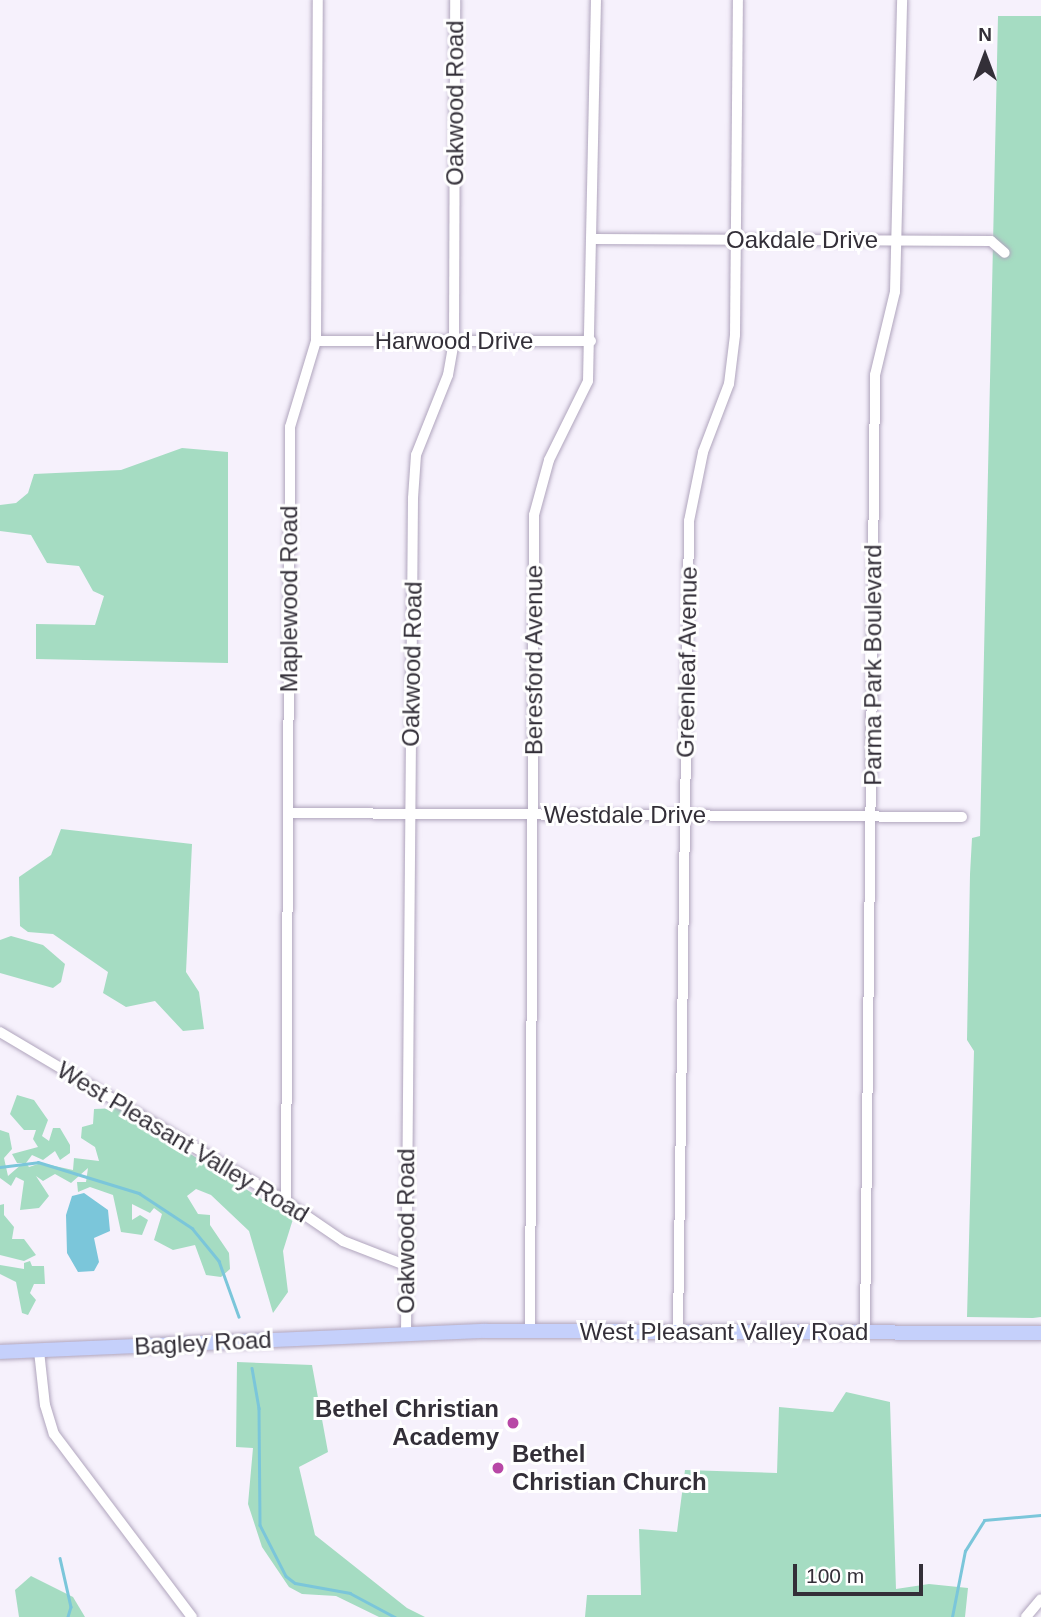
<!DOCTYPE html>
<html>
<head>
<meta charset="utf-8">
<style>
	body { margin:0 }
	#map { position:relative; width:1041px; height:1617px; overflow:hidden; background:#f6f1fc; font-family:Arial,sans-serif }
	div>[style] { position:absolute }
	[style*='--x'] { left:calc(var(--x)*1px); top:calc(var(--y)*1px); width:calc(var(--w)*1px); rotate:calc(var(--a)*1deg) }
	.green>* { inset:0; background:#a5dcc2 }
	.water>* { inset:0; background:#7bc6da }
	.stream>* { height:2.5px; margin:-1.25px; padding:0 1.25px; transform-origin:1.25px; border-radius:1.25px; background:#7bc6da }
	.roads { filter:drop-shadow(0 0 2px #b0a5bd) drop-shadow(0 0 2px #b0a5bd) }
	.minor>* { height:10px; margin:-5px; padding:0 5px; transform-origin:5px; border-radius:5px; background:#fff }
	.major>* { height:14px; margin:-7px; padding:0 7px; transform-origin:7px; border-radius:7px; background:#c5d0fb }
	.dots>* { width:19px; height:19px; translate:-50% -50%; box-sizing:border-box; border:4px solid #fff; border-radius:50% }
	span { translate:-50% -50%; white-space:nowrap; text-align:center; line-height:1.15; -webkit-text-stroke:6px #fff; paint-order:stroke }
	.street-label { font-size:24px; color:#332f38 }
	.poi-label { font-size:24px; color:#332f38; font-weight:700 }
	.right { translate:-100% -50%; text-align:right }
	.left { translate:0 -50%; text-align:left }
	.north { position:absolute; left:950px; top:21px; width:70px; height:70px; -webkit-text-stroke:5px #fff; paint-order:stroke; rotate:0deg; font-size:19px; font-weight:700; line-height:28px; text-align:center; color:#332f38 }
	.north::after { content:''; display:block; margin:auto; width:24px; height:32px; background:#332f38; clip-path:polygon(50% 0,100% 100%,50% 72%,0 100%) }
	.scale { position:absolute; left:793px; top:1564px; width:130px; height:32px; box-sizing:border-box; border:4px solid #332f38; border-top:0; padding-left:9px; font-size:21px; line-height:24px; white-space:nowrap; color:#332f38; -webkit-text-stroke:5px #fff; paint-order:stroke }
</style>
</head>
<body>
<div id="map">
	<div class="green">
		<div style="clip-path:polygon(998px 16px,1041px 16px,1041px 1317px,1033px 1318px,967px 1317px,974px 1051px,967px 1040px,970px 874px,972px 838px,980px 836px)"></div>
		<div style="clip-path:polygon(182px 448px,228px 452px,228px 663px,36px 659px,36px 624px,95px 625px,104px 596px,93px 591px,79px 566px,47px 563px,31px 535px,0 531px,0 505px,16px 503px,28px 493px,34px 474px,121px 470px)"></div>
		<div style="clip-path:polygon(61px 829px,192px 844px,186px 972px,199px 992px,204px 1029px,183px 1031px,155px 1001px,126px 1007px,103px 993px,108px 972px,53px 934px,28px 932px,20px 926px,19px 877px,51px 855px)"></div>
		<div style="clip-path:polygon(11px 936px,43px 945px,65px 964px,61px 982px,53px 988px,0 973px,0 940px)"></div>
		<div style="clip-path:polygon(17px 1095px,34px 1100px,48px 1120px,42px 1136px,49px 1141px,53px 1128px,60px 1128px,70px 1145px,70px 1153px,60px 1160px,55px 1151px,43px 1160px,32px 1155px,26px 1163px,29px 1167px,41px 1163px,73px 1170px,74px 1158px,99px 1161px,95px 1147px,81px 1138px,82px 1127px,93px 1124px,94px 1109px,118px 1108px,293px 1219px,283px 1251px,288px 1292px,273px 1313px,249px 1231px,211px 1195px,196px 1189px,187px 1196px,198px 1214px,210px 1215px,210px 1225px,229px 1253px,230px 1269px,221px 1277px,206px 1275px,195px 1245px,173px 1250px,154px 1240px,162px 1214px,154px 1208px,150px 1213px,132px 1204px,132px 1220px,140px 1215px,148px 1220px,142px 1235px,121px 1232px,113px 1195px,90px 1187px,78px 1192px,77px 1182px,86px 1182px,88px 1168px,71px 1183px,55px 1174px,43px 1181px,36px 1176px,49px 1196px,39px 1208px,20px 1210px,24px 1181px,16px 1177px,11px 1186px,0 1178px,0 1130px,9px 1133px,12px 1149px,4px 1158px,8px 1176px,23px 1163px,17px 1163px,12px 1154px,38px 1147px,33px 1139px,36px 1130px,24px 1130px,10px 1114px)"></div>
		<div style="clip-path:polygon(4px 1204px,4px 1215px,14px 1227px,12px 1239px,24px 1239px,36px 1255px,24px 1261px,0 1255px,0 1205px)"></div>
		<div style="clip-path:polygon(30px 1261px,32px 1266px,44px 1266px,45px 1284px,34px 1284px,30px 1293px,36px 1300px,28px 1315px,22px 1313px,16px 1282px,0 1274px,0 1265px,24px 1269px,24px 1263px)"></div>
		<div style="clip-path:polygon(237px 1362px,312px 1365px,328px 1452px,299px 1467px,315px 1535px,407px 1608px,425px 1617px,379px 1617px,336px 1596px,302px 1594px,289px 1587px,262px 1547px,248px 1504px,253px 1448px,236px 1447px)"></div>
		<div style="clip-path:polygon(846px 1392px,890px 1402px,896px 1589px,929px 1584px,968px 1588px,965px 1617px,585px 1617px,587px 1595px,641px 1595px,639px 1529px,677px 1532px,685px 1470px,777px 1473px,779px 1407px,833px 1412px)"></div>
		<div style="clip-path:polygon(31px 1576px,73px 1597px,85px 1617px,19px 1617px,15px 1590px)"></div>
	</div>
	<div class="water">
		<div style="clip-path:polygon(84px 1193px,108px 1210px,110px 1231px,94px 1238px,99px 1262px,94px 1271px,78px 1272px,67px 1253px,66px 1215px,72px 1196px)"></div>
	</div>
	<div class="stream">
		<div style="--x:0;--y:1167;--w:38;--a:-7"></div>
		<div style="--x:38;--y:1162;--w:106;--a:17.1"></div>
		<div style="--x:139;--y:1193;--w:64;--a:33.4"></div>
		<div style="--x:192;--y:1228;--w:43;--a:50.7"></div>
		<div style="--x:219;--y:1261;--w:59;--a:70.3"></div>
		<div style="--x:252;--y:1368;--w:41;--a:80.1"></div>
		<div style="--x:259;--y:1408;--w:117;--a:89.5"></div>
		<div style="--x:260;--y:1525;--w:57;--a:63"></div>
		<div style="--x:286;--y:1576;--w:11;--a:38"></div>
		<div style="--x:295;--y:1583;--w:56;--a:10.3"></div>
		<div style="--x:350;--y:1593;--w:51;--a:28.1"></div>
		<div style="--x:60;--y:1558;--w:50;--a:77.3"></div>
		<div style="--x:71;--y:1607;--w:10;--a:107"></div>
		<div style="--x:952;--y:1617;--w:67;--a:-78.9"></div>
		<div style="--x:965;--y:1551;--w:36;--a:-58"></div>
		<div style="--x:984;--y:1520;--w:57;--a:-5"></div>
	</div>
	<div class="roads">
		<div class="minor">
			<div style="--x:594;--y:239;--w:397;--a:0.3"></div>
			<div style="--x:991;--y:241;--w:18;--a:41"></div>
			<div style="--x:316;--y:341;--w:275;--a:0"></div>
			<div style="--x:288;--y:813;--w:674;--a:0.34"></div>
			<div style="--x:0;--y:1032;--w:333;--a:30.7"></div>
			<div style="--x:286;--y:1202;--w:69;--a:34.4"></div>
			<div style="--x:343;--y:1241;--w:66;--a:21.2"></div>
			<div style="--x:286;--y:1202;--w:775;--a:-89.7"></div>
			<div style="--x:290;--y:427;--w:90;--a:-73.2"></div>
			<div style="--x:316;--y:341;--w:341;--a:-89.7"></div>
			<div style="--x:530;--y:1331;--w:816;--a:-89.72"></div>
			<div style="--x:534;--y:515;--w:57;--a:-74.7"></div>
			<div style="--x:549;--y:460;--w:88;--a:-63.7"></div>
			<div style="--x:588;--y:381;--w:381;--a:-88.8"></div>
			<div style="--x:678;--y:1331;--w:810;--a:-89.22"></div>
			<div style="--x:689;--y:521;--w:70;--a:-78.5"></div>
			<div style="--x:703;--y:452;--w:73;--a:-69.1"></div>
			<div style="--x:729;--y:384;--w:49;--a:-83"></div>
			<div style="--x:735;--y:335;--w:335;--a:-89.5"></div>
			<div style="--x:865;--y:1333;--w:958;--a:-89.4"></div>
			<div style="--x:875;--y:375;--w:85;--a:-76.5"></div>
			<div style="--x:895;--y:292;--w:292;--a:-88.6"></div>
			<div style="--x:406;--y:1334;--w:836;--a:-89.52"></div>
			<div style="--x:413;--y:498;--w:43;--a:-86"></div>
			<div style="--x:416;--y:455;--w:86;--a:-68.2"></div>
			<div style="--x:448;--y:375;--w:35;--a:-80"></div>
			<div style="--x:454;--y:341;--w:341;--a:-89.8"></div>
			<div style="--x:39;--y:1351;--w:54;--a:83.7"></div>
			<div style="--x:45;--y:1405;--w:30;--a:73"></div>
			<div style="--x:54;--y:1434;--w:229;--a:53"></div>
			<div style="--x:1026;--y:1617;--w:23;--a:-50"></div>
		</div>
		<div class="major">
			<div style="--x:0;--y:1352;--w:485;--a:-2.5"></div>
			<div style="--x:485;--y:1331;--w:556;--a:0.21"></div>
		</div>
	</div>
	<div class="dots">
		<div style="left:513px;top:1423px;background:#b848a6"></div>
		<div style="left:498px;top:1468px;background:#b848a6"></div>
	</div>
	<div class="street-label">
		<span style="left:455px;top:103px;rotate:-90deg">Oakwood Road</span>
		<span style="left:802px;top:240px">Oakdale Drive</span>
		<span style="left:454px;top:341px">Harwood Drive</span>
		<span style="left:289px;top:599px;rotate:-90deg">Maplewood Road</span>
		<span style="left:534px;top:660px;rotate:-90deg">Beresford Avenue</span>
		<span style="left:687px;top:662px;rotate:-89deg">Greenleaf Avenue</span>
		<span style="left:412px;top:664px;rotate:-89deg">Oakwood Road</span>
		<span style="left:873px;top:665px;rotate:-90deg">Parma Park Boulevard</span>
		<span style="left:625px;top:815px">Westdale Drive</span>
		<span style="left:183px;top:1142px;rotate:31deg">West Pleasant Valley Road</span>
		<span style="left:406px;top:1231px;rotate:-90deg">Oakwood Road</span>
		<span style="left:724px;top:1332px">West Pleasant Valley Road</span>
		<span style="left:203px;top:1343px;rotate:-3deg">Bagley Road</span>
	</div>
	<div class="poi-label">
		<span class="right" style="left:499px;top:1423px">Bethel Christian<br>Academy</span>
		<span class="left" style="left:512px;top:1468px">Bethel<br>Christian Church</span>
	</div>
	<div class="north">N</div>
	<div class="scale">100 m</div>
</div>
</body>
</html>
